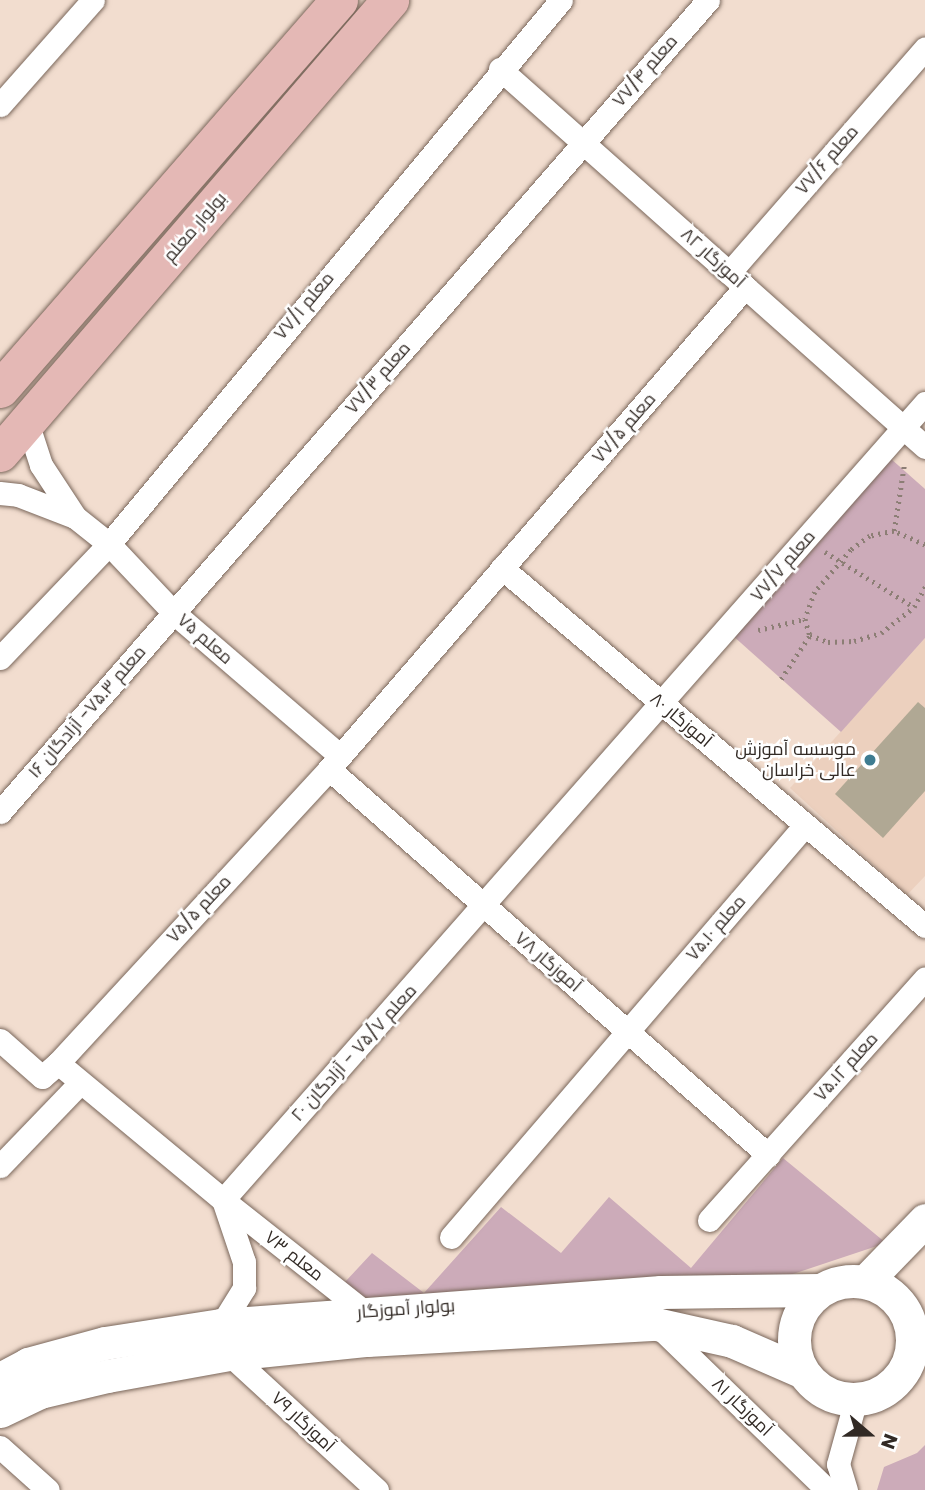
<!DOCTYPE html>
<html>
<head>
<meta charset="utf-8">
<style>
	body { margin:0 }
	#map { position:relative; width:925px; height:1490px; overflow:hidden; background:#f2ddcf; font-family:Poppins,Cairo,sans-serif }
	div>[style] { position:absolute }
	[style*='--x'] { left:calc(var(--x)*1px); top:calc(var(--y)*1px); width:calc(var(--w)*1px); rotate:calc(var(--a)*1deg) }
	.built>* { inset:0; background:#ecd0be }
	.green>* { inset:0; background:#ccabb9 }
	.building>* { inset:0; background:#b0a894 }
	.path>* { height:4.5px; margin-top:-2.25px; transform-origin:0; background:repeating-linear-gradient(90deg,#8c7e75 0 2px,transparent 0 7px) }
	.roads { filter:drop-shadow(0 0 2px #7a675b) drop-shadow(0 0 2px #7a675b) }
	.minor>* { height:23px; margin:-11.5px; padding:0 11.5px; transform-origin:11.5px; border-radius:11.5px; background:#fff }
	.secondary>* { height:33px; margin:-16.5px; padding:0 16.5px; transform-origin:16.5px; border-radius:16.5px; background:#fff }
	.secondary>.ring { margin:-16.5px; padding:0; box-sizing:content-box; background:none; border:33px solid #fff; border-radius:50% }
	.primary>* { height:37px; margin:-18.5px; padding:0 18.5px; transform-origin:18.5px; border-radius:18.5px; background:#e4b8b5 }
	.dots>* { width:19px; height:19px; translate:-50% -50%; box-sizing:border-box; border:4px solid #fff; border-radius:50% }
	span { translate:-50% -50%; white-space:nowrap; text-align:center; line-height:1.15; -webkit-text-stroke:5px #fff; paint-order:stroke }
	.street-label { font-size:18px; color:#322a25 }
	.poi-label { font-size:18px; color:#322a25 }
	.right { translate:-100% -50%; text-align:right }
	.north { position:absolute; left:834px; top:1399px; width:70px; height:70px; -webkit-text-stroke:5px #fff; paint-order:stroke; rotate:110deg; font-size:19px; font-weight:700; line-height:28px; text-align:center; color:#322a25 }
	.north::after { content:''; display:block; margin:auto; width:24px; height:32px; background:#322a25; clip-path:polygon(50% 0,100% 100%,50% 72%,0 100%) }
</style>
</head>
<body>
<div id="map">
	<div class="built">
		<div style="clip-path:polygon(925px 638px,925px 876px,907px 895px,790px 788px)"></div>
	</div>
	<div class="green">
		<div style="clip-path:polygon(890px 458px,925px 489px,925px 638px,841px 732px,732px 635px)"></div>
		<div style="clip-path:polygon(783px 1158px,886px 1243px,769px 1282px,372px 1304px,345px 1282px,372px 1253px,424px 1293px,501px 1207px,561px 1253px,609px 1197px,691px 1268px)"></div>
		<div style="clip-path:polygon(925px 1445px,925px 1490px,877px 1490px,884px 1467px,917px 1453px)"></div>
	</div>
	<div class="building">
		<div style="clip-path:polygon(918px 702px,925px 708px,925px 791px,883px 838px,835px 794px)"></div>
	</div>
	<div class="path">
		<div style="--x:894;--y:531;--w:66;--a:-81.3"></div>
		<div style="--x:925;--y:545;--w:34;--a:-156"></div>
		<div style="--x:894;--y:531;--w:25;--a:168"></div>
		<div style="--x:870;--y:536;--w:24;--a:144"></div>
		<div style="--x:851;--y:550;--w:55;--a:130.6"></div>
		<div style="--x:815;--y:592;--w:29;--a:110"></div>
		<div style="--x:805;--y:619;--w:17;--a:73"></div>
		<div style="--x:810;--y:635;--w:19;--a:21"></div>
		<div style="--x:828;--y:642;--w:26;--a:-2"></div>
		<div style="--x:854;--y:641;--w:28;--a:-17"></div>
		<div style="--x:881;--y:633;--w:42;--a:-38.2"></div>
		<div style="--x:914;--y:607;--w:23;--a:-61"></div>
		<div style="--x:825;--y:552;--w:105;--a:31.7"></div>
		<div style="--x:758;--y:630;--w:48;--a:-13.2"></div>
		<div style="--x:781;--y:679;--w:53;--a:-56.6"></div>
	</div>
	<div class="roads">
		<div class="minor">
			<div style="--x:500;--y:69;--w:569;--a:41.65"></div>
			<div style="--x:0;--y:105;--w:140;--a:-48.5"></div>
			<div style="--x:729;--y:273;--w:298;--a:-48.9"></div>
			<div style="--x:27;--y:422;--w:45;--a:72"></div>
			<div style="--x:41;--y:465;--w:62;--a:56.8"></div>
			<div style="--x:0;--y:493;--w:18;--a:6"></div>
			<div style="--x:18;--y:495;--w:61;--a:21.1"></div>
			<div style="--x:75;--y:517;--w:43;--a:38.5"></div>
			<div style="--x:109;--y:544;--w:95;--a:46.7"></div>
			<div style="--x:174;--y:613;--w:219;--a:40.7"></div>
			<div style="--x:502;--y:568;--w:554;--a:40.24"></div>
			<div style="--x:0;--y:658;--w:158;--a:-46.3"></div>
			<div style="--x:109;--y:544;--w:707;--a:-50.28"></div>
			<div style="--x:329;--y:769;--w:585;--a:41.32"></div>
			<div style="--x:0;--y:812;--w:1077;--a:-48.91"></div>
			<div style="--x:0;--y:1040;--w:56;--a:41.4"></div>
			<div style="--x:42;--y:1077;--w:21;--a:-41"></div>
			<div style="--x:58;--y:1063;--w:400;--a:-47.3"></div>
			<div style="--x:329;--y:769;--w:637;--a:-49.2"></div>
			<div style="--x:58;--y:1063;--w:214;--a:39.7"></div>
			<div style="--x:223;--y:1200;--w:181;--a:38.3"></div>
			<div style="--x:0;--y:1166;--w:115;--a:-46.1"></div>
			<div style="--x:223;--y:1200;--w:1062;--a:-48.63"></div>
			<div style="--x:709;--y:1220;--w:324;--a:-48.2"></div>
			<div style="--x:451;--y:1237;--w:543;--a:-49.33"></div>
			<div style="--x:221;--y:1325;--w:44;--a:-58.1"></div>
			<div style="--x:244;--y:1288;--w:26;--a:-90"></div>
			<div style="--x:244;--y:1262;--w:65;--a:-108.7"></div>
			<div style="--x:658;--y:1326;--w:235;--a:44.1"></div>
			<div style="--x:229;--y:1354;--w:201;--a:42.6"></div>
			<div style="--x:0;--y:1447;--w:64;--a:41.9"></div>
			<div style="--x:846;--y:1490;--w:27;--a:-107"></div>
			<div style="--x:838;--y:1464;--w:67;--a:-74.5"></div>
		</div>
		<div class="secondary">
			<div class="ring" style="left:794px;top:1281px;width:85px;height:85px"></div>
			<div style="--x:865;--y:1282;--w:86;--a:-45.9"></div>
			<div style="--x:0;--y:1379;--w:32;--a:-28"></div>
			<div style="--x:28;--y:1364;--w:80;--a:-15.3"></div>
			<div style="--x:105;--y:1343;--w:117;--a:-8.8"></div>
			<div style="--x:221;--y:1325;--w:441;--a:-4.3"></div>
			<div style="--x:661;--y:1292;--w:159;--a:-0.7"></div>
			<div style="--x:0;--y:1411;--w:44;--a:-25.4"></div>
			<div style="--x:40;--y:1392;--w:69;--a:-13.4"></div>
			<div style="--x:107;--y:1376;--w:124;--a:-10.2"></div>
			<div style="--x:229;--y:1354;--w:139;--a:-5.8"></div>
			<div style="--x:367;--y:1340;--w:289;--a:-3.2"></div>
			<div style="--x:656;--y:1324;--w:78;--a:12.6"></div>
			<div style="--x:732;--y:1341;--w:77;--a:23.6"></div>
		</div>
		<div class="primary">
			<div style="--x:0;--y:389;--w:516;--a:-48.93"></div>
			<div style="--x:0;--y:453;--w:598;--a:-49.27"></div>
		</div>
	</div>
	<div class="dots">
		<div style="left:870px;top:760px;background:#3e7c91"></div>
	</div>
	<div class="street-label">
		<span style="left:645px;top:71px;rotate:-49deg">معلم ۷۷/۴</span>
		<span style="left:827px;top:160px;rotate:-49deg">معلم ۷۷/۶</span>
		<span style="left:195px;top:227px;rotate:-49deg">بولوار معلم</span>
		<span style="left:713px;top:258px;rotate:42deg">آموزگار ۸۲</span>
		<span style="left:304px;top:306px;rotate:-50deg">معلم ۷۷/۱</span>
		<span style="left:378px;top:378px;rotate:-49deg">معلم ۷۷/۳</span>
		<span style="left:624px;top:428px;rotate:-49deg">معلم ۷۷/۵</span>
		<span style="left:783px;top:566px;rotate:-49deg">معلم ۷۷/۷</span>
		<span style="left:205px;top:639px;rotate:41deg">معلم ۷۵</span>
		<span style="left:87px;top:712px;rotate:-49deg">معلم ۷۵.۳- آزادگان ۱۶</span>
		<span style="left:681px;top:720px;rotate:40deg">آموزگار ۸۰</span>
		<span style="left:199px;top:909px;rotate:-47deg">معلم ۷۵/۵</span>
		<span style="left:716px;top:928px;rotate:-49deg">معلم ۷۵.۱۰</span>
		<span style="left:548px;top:962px;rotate:41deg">آموزگار ۷۸</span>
		<span style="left:354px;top:1053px;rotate:-48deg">معلم ۷۵/۷ - آزادگان ۲۰</span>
		<span style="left:846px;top:1067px;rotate:-48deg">معلم ۷۵.۱۲</span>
		<span style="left:294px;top:1256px;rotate:38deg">معلم ۷۳</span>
		<span style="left:406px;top:1309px;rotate:-4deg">بولوار آموزگار</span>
		<span style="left:742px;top:1407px;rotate:44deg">۸۱ آموزگار</span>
		<span style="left:303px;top:1422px;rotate:43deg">۷۹ آموزگار</span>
	</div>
	<div class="poi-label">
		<span class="right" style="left:856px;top:760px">موسسه آموزش<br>عالی خراسان</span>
	</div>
	<div class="north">N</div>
</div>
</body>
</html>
